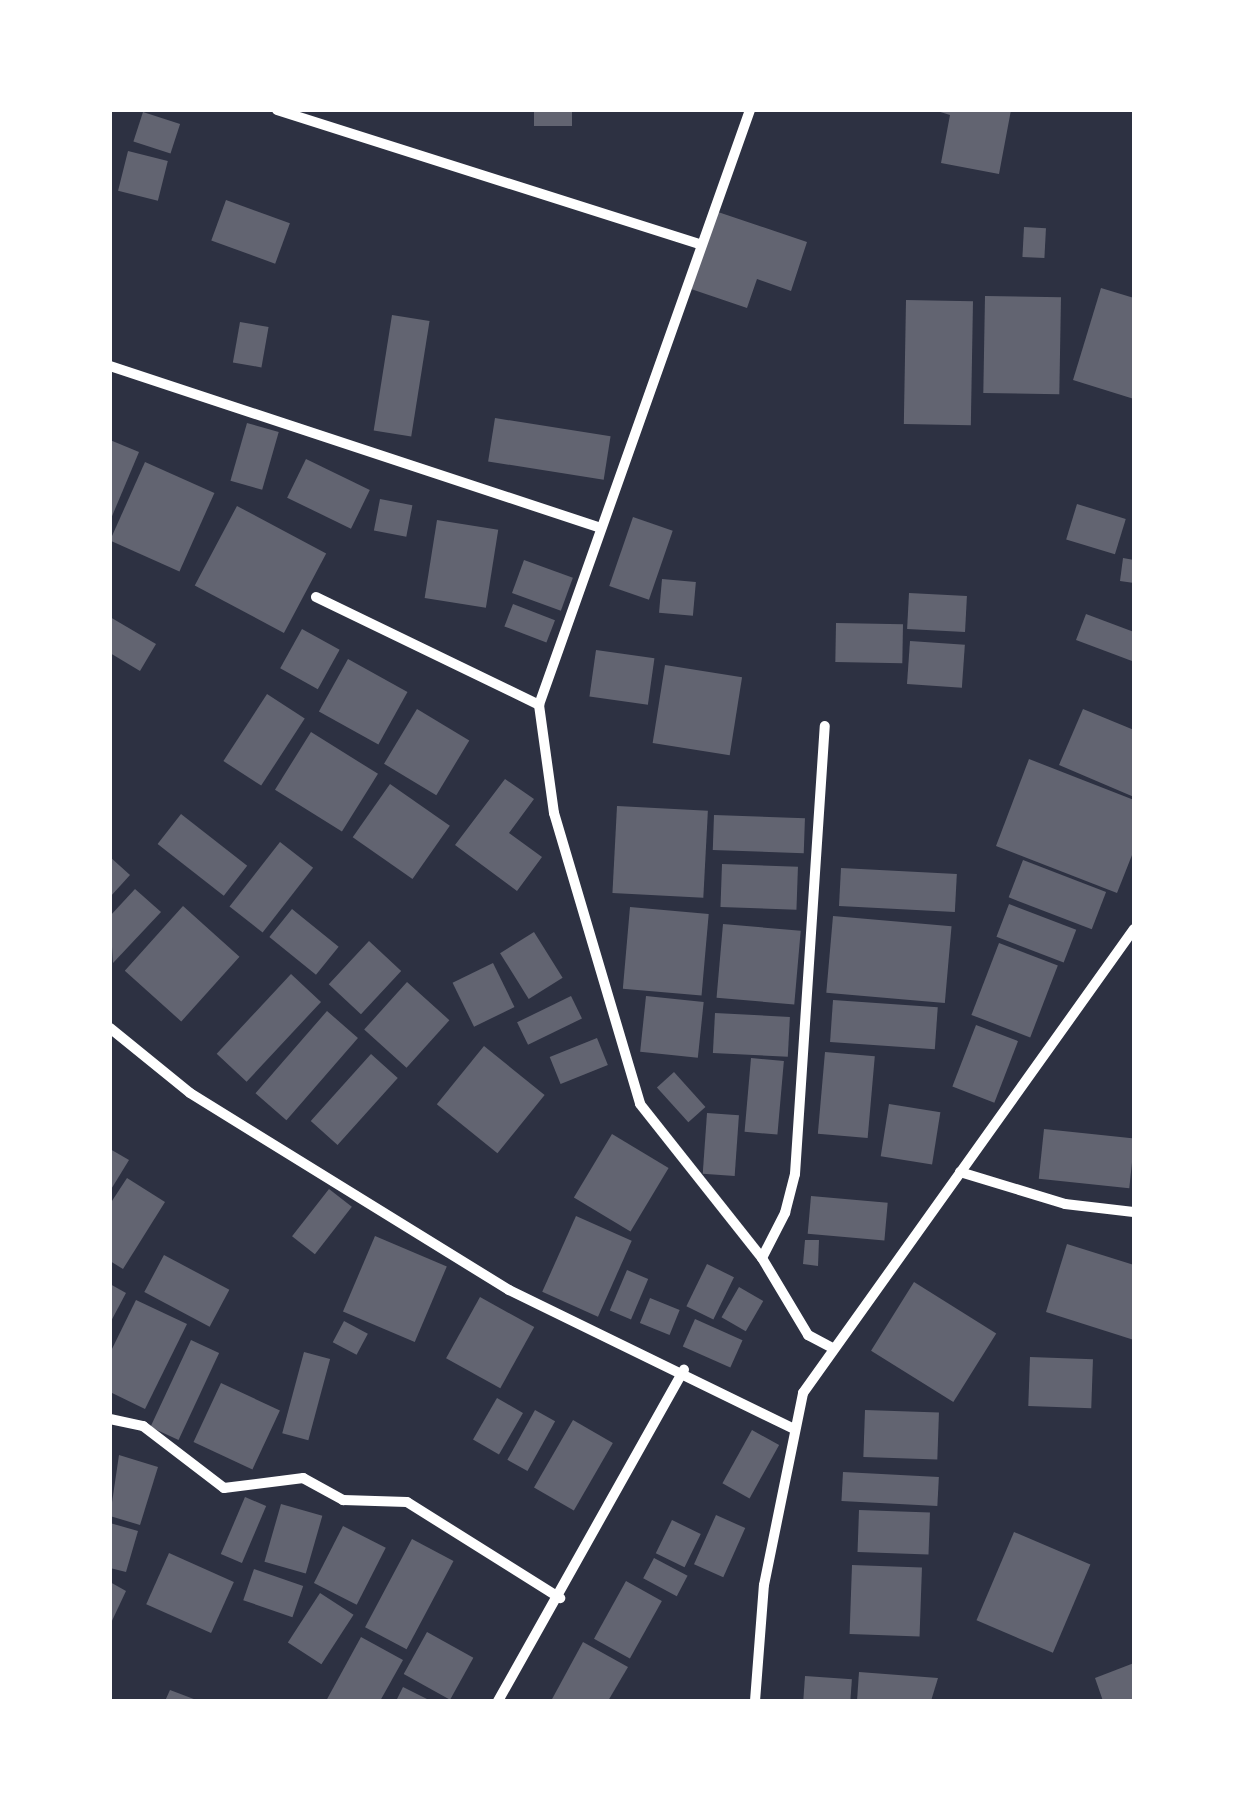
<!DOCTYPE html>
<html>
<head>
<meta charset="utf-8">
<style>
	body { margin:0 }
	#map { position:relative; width:1244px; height:1811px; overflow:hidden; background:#2d3142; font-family:Helvetica,sans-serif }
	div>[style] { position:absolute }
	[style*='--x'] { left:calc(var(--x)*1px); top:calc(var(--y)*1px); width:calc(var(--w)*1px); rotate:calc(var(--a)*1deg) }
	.building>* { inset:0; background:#626471; transform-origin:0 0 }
	.minor>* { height:10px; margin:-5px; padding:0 5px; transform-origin:5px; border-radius:5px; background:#fff }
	span { translate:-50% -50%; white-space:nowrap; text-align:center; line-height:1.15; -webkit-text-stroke:10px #fff; paint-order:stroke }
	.frame { position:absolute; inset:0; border:112px solid #fff; pointer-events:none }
</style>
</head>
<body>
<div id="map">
	<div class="building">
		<div style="left:534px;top:110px;width:38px;height:16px"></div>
		<div style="clip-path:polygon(934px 110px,1011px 110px,999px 174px,941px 163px,950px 115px)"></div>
		<div style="left:143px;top:112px;width:39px;height:31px;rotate:18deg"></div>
		<div style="left:128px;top:151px;width:41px;height:41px;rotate:14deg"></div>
		<div style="left:226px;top:200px;width:68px;height:43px;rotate:20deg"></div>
		<div style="clip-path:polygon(718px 212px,807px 242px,791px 291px,757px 279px,747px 308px,691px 289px)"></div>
		<div style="left:1024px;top:227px;width:22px;height:30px;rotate:3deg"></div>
		<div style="clip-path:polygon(1101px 288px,1134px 298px,1134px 399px,1073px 380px)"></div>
		<div style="left:985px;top:296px;width:76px;height:97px;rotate:1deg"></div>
		<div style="left:906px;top:300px;width:67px;height:124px;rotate:1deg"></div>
		<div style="left:392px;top:315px;width:38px;height:117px;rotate:9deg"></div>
		<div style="left:240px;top:322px;width:29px;height:41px;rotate:10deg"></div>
		<div style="left:495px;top:418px;width:117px;height:44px;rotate:9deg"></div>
		<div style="left:247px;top:423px;width:33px;height:60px;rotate:16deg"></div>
		<div style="clip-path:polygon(110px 440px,139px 452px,110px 521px)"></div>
		<div style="left:306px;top:459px;width:71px;height:43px;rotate:26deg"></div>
		<div style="left:145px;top:462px;width:76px;height:86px;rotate:24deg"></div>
		<div style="left:380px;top:499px;width:33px;height:32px;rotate:11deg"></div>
		<div style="left:1077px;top:504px;width:51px;height:37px;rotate:17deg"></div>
		<div style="left:237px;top:506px;width:101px;height:90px;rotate:28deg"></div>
		<div style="left:633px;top:517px;width:42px;height:73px;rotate:19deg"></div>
		<div style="left:437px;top:520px;width:62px;height:79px;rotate:9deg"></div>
		<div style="clip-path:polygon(1123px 558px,1134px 560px,1134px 583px,1120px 581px)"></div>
		<div style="left:524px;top:560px;width:52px;height:35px;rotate:20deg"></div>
		<div style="left:662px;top:579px;width:34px;height:34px;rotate:5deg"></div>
		<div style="left:909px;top:593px;width:58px;height:36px;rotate:3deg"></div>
		<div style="left:513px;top:604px;width:45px;height:24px;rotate:21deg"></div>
		<div style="clip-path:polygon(1086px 614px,1134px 632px,1132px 661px,1076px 640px)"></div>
		<div style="clip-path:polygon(110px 617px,156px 644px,140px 671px,110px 653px)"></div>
		<div style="left:836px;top:623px;width:67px;height:39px;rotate:1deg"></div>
		<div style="left:302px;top:629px;width:43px;height:45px;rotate:29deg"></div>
		<div style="left:910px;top:641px;width:55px;height:43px;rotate:4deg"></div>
		<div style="left:596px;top:650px;width:59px;height:47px;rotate:8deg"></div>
		<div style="left:348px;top:659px;width:68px;height:60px;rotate:29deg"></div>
		<div style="left:665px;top:665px;width:78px;height:79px;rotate:9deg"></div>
		<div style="left:267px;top:694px;width:45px;height:80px;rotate:33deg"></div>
		<div style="left:417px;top:709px;width:61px;height:64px;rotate:31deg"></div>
		<div style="clip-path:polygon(1083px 709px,1134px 730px,1134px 797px,1059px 765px)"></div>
		<div style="left:311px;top:732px;width:79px;height:68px;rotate:32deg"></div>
		<div style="clip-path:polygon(1029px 759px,1134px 800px,1134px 850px,1117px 893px,996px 846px)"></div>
		<div style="clip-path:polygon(505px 779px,534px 799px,509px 833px,542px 857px,517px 891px,455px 845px)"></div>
		<div style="left:390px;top:784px;width:73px;height:65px;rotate:35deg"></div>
		<div style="left:617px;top:806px;width:91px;height:87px;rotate:3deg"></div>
		<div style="left:181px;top:814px;width:84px;height:38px;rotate:38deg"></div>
		<div style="left:714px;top:815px;width:91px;height:35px;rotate:2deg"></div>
		<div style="left:280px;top:842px;width:42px;height:82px;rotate:38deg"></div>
		<div style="clip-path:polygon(110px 857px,130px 875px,110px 897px)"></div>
		<div style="left:1023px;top:860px;width:89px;height:40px;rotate:21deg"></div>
		<div style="left:722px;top:864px;width:76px;height:43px;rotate:2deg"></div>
		<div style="left:841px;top:868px;width:116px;height:38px;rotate:3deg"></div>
		<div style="clip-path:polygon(135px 889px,161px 912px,113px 963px,110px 916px)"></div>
		<div style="left:1009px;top:904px;width:72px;height:35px;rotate:21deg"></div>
		<div style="left:183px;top:906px;width:76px;height:87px;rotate:42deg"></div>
		<div style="left:630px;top:907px;width:79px;height:82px;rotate:5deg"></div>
		<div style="left:292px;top:909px;width:60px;height:36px;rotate:39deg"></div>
		<div style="left:833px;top:916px;width:119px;height:77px;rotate:5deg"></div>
		<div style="left:723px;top:924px;width:78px;height:74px;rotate:5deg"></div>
		<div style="left:534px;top:932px;width:54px;height:40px;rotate:58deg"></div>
		<div style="left:369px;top:941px;width:44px;height:59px;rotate:43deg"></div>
		<div style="left:999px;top:943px;width:63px;height:77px;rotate:21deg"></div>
		<div style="left:493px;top:963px;width:49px;height:45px;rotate:64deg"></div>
		<div style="left:291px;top:974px;width:41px;height:109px;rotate:43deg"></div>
		<div style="left:407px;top:982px;width:57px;height:64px;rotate:42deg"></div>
		<div style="left:571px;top:996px;width:25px;height:60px;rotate:64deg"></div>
		<div style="left:646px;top:996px;width:58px;height:56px;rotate:6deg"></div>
		<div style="left:833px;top:1000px;width:105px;height:42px;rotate:4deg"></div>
		<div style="left:327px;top:1011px;width:41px;height:109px;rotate:41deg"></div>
		<div style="left:715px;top:1013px;width:75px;height:40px;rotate:3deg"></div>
		<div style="left:976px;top:1025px;width:45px;height:66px;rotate:21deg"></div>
		<div style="left:597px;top:1038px;width:29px;height:51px;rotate:68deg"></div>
		<div style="left:484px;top:1046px;width:78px;height:75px;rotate:39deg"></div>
		<div style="left:825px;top:1052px;width:50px;height:82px;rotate:5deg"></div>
		<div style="left:371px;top:1054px;width:36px;height:90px;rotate:42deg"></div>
		<div style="left:751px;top:1058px;width:33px;height:74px;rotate:5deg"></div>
		<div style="left:674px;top:1072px;width:47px;height:23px;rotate:48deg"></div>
		<div style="left:889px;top:1104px;width:52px;height:53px;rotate:9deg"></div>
		<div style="left:707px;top:1113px;width:32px;height:61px;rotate:4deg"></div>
		<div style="left:1044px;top:1129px;width:91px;height:50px;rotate:6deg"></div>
		<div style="left:612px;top:1134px;width:66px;height:74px;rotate:31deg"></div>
		<div style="clip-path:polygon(110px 1149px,129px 1160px,110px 1191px)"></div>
		<div style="clip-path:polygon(127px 1178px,165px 1202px,123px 1269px,110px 1261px,110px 1204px)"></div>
		<div style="left:329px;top:1189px;width:29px;height:60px;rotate:38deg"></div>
		<div style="left:811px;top:1196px;width:77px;height:38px;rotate:5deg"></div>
		<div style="left:576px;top:1216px;width:61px;height:83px;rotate:24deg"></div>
		<div style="left:375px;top:1236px;width:78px;height:82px;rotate:23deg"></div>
		<div style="clip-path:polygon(805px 1240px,819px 1240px,818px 1266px,803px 1264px)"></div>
		<div style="clip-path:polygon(1067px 1244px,1134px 1265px,1134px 1340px,1046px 1312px)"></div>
		<div style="left:164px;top:1255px;width:74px;height:42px;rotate:28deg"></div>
		<div style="left:707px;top:1264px;width:30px;height:47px;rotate:26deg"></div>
		<div style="left:627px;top:1270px;width:23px;height:44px;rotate:23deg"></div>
		<div style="left:914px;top:1282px;width:97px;height:81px;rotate:32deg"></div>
		<div style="clip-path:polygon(110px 1284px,126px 1293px,110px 1323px)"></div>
		<div style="left:739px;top:1287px;width:28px;height:35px;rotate:30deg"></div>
		<div style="left:480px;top:1297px;width:62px;height:70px;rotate:29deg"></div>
		<div style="left:650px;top:1298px;width:32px;height:27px;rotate:22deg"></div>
		<div style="clip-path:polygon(136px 1300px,187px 1324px,145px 1409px,110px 1392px,110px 1353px)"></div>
		<div style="left:695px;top:1319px;width:52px;height:30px;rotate:24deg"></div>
		<div style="left:344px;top:1321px;width:27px;height:24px;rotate:28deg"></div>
		<div style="left:191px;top:1340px;width:31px;height:96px;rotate:25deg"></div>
		<div style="left:304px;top:1352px;width:27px;height:84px;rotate:15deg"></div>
		<div style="left:1030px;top:1357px;width:63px;height:49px;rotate:2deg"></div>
		<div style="left:221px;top:1383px;width:65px;height:65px;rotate:25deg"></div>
		<div style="left:497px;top:1398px;width:30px;height:48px;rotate:30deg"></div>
		<div style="left:535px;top:1410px;width:23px;height:57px;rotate:29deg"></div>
		<div style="left:865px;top:1410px;width:74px;height:47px;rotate:2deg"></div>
		<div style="left:573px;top:1420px;width:46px;height:78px;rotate:30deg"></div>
		<div style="left:752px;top:1430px;width:31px;height:61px;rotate:29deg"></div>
		<div style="clip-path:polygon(119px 1455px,158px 1467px,140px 1525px,110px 1516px)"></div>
		<div style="left:843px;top:1472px;width:96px;height:29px;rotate:3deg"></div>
		<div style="left:245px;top:1497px;width:23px;height:62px;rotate:23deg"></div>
		<div style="left:281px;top:1504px;width:43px;height:60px;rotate:16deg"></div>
		<div style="left:859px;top:1510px;width:71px;height:42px;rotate:2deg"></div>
		<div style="left:716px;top:1515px;width:32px;height:54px;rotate:24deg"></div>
		<div style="left:672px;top:1520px;width:32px;height:37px;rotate:26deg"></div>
		<div style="clip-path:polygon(110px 1523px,138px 1531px,126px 1572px,110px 1568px)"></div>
		<div style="left:343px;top:1526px;width:48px;height:64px;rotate:27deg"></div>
		<div style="left:1014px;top:1532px;width:83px;height:96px;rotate:23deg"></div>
		<div style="left:412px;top:1539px;width:47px;height:100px;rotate:28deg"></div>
		<div style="left:169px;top:1553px;width:71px;height:56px;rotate:24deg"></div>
		<div style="left:654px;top:1558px;width:38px;height:23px;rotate:28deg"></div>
		<div style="left:852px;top:1565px;width:70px;height:69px;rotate:2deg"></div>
		<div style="left:254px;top:1569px;width:52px;height:33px;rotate:19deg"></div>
		<div style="left:626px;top:1581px;width:41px;height:66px;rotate:29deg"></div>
		<div style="clip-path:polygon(110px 1582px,126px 1591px,110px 1625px)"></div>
		<div style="left:320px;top:1593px;width:40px;height:59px;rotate:33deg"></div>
		<div style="left:427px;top:1632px;width:53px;height:48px;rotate:29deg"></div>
		<div style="clip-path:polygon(361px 1637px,403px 1660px,380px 1701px,326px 1701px)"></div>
		<div style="clip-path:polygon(583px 1642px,628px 1667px,608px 1701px,551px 1701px)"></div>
		<div style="clip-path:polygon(1134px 1663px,1134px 1701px,1103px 1701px,1095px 1678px)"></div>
		<div style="clip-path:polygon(859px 1672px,938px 1678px,931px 1701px,857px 1701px)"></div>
		<div style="left:805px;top:1676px;width:47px;height:25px;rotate:4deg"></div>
		<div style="clip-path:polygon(403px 1687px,431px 1701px,396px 1701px)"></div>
		<div style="clip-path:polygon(170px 1690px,199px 1701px,165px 1701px)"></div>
	</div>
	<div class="minor">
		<div style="--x:277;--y:110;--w:443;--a:17.6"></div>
		<div style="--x:750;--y:110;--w:631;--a:109.53"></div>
		<div style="--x:539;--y:705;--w:109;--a:82.1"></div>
		<div style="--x:554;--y:813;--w:303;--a:73.5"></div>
		<div style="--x:640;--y:1104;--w:196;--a:51.6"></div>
		<div style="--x:762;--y:1258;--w:90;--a:59.1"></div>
		<div style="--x:808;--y:1335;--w:27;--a:28"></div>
		<div style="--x:110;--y:366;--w:517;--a:18.26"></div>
		<div style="--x:316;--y:597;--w:248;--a:25.8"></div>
		<div style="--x:110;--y:1028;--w:103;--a:39.1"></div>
		<div style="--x:190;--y:1093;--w:375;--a:31.7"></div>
		<div style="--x:509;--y:1290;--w:315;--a:26"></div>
		<div style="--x:960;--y:1172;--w:110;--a:16.9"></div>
		<div style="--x:1065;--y:1204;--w:69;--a:6.6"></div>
		<div style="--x:762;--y:1258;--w:51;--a:-62.9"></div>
		<div style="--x:785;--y:1213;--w:40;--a:-75.6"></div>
		<div style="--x:795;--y:1174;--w:449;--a:-86.2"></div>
		<div style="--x:110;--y:1419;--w:34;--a:12"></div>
		<div style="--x:143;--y:1426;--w:102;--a:37.4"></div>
		<div style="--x:224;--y:1488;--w:80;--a:-7.2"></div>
		<div style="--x:303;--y:1478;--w:46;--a:28.8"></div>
		<div style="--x:343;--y:1500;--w:64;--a:1.8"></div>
		<div style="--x:407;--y:1502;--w:181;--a:32.1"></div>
		<div style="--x:498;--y:1701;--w:380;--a:-60.7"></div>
		<div style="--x:755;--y:1701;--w:116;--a:-85.6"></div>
		<div style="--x:764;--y:1585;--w:196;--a:-78.5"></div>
		<div style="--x:803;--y:1393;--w:570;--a:-54.5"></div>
	</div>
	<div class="frame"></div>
</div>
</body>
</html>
